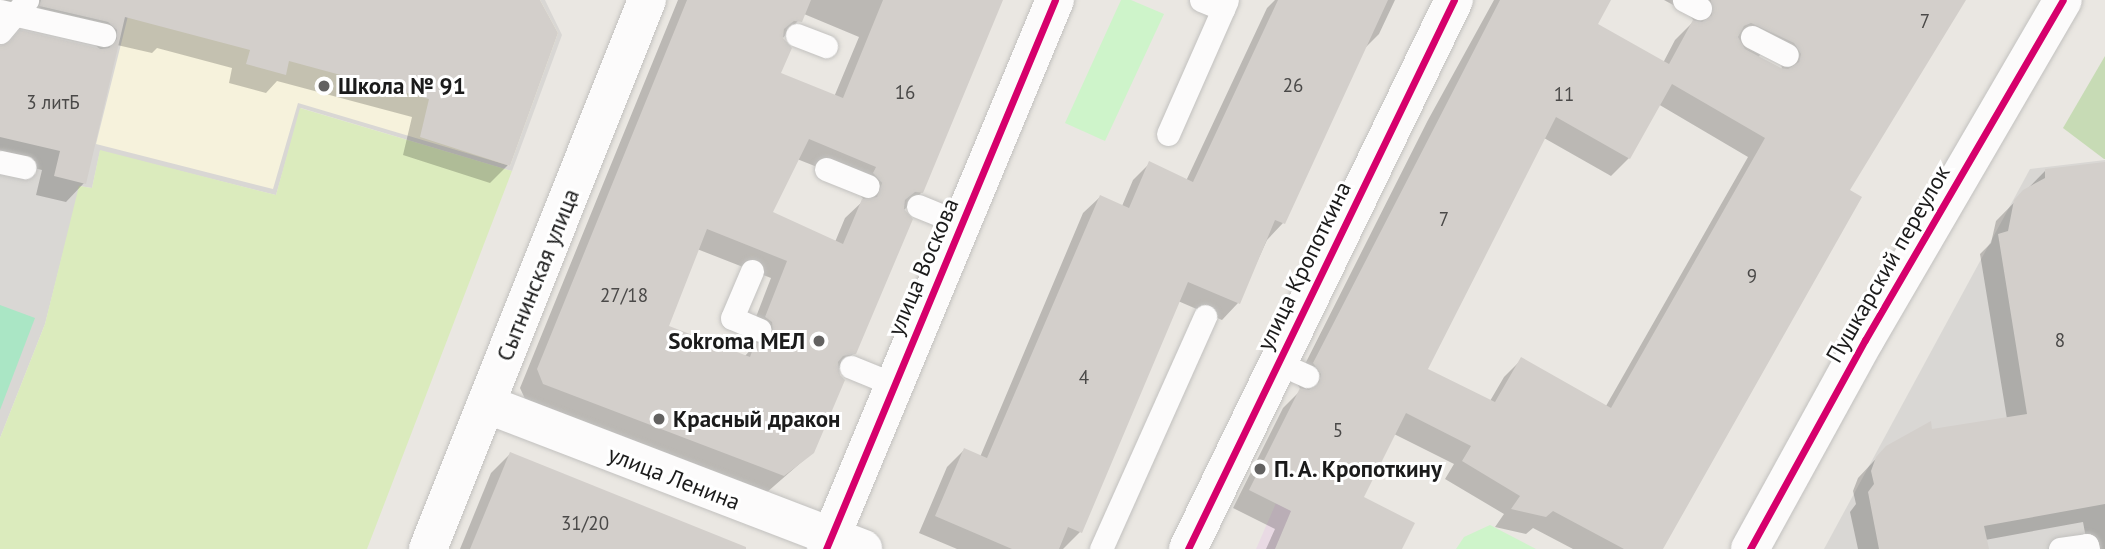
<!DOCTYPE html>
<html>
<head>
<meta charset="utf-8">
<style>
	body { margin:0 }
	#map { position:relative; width:2105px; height:549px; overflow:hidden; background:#eae7e2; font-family:"PT Sans",sans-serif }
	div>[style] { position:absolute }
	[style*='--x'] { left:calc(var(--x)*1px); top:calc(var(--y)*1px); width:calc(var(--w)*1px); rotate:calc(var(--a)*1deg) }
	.residential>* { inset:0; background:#d9d7d4 }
	.industrial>* { inset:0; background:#e9dae4 }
	.education>* { inset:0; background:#f6f2dc }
	.grass>* { inset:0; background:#dbebbd }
	.forest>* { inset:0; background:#c7dbb5 }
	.park>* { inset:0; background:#cef4ca }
	.pitch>* { inset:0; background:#aae6c5 }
	.shadow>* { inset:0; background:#0003 }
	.building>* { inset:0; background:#d3cfcb }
	.roads { filter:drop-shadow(0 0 2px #c2c1bf) drop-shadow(0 0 2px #c2c1bf) }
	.service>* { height:23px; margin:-11.5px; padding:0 11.5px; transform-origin:11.5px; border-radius:11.5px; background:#fcfbfb }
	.minor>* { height:38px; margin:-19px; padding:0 19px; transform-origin:19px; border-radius:19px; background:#fcfbfb }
	.tertiary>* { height:38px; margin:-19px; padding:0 19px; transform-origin:19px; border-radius:19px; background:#fcfbfb }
	.cycleway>* { height:7px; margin:-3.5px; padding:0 3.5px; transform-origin:3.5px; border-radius:3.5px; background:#d6006c }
	.dots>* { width:19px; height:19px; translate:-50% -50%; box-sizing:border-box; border:4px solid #fff; border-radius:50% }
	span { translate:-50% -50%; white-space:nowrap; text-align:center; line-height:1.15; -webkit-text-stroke:6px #fff; paint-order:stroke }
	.number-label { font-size:19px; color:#4a4948 }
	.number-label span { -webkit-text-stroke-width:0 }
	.poi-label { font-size:23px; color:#1b1b1b; font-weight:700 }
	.left { translate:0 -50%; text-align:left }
	.right { translate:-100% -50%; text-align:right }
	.street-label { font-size:23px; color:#1b1b1b }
</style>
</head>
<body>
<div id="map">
	<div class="residential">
		<div style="clip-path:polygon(0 0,545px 0,562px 35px,512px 171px,301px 108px,276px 195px,100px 151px,92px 188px,80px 186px,45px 324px,0 438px)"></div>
		<div style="clip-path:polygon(2105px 160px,2105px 549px,1824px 549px,2030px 169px)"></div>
	</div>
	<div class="industrial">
		<div style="clip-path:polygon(1276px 503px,1367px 549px,1256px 549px)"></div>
	</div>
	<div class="education">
		<div style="clip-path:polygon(132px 0,540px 0,558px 33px,510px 166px,298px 103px,273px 189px,96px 144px)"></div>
	</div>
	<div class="grass">
		<div style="clip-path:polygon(300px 108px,512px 171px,367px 549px,0 549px,0 438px,45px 324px,79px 186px,92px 188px,100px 150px,276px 195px)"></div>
	</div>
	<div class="forest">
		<div style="clip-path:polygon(2105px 56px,2105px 159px,2104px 159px,2063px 128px)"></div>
	</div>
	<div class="park">
		<div style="clip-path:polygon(1121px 0,1131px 0,1164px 14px,1105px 141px,1065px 123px)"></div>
		<div style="clip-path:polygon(1490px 525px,1536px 549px,1456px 549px,1464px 537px)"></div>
	</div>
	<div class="pitch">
		<div style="clip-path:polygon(0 305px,35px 318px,0 410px)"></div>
	</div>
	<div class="shadow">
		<div style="clip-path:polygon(0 0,538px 0,508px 165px,490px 183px,403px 155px,412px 117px,277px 81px,266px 93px,229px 83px,232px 68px,157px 48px,152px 53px,117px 45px,84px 183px,66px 202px,36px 195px,42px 170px,0 160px,0 47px,101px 50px,89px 40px,0 6px)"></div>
		<div style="clip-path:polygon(evenodd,678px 0,1001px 0,922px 192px,904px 210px,854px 353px,837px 370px,813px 452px,766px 493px,526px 401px,520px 388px,678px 0,804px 14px,859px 37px,834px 97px,779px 74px,782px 39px,804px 14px,678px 0,797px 159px,860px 184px,857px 191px,864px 200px,845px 218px,835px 242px,771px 213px,797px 159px,678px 0,697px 249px,771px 278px,749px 335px,755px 345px,744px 357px,667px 327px,697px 249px)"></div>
		<div style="clip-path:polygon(1275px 0,1395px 0,1379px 34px,1362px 51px,1283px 223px,1267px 240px,1238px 303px,1222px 320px,1178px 301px,1080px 532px,1063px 549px,957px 549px,919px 533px,947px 467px,964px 450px,980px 457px,1083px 213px,1100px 197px,1122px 206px,1133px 180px,1149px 164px,1186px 181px,1267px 8px)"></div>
		<div style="clip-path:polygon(evenodd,1494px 0,1609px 0,1595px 25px,1663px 63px,1675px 40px,1694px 21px,1688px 13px,1664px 0,1964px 0,1848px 191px,1661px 549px,1573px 549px,1533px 528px,1526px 534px,1495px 527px,1504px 514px,1445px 479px,1454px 464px,1394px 434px,1361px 498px,1400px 549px,1266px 549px,1275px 529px,1233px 508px,1283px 408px,1301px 390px,1296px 382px,1428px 120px,1494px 0,1760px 54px,1781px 65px,1783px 71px,1759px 57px,1760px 54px,1494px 0,1658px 104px,1748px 157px,1606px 406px,1522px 359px,1504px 377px,1490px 401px,1426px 369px,1544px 138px,1611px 176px,1629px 158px,1658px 104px)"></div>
		<div style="clip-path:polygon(2105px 164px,2105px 549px,2088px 549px,2083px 522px,1985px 540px,1987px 549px,1858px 549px,1850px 512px,1856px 504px,1853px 491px,1858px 478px,1887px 447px,1931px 431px,2007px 419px,1980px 254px,1991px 243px,1996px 221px,2045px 171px)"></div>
		<div style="clip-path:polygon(510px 454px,746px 549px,460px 549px,491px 473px)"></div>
	</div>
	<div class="building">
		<div style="clip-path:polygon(41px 0,540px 0,558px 33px,510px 166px,420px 137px,429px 99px,289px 61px,286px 75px,246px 64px,250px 50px,125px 17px,86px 184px,54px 176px,60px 151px,0 137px,0 46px,10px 41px,20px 30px,101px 49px,109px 48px,117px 39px,117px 30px,108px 22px,39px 6px)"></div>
		<div style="clip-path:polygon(evenodd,687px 0,811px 0,802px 22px,794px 21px,784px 29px,783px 38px,792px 48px,781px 73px,843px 98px,883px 0,1003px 0,923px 193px,915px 192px,905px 200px,904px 209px,913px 219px,856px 354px,843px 356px,838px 362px,840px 375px,845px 380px,814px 453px,784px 476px,543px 384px,537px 369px,687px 0,809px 139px,876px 167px,873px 173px,882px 183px,877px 197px,862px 199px,843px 244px,773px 212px,809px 139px,687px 0,707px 229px,787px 261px,765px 317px,772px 322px,773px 335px,768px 342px,755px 343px,750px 357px,669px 326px,707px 229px)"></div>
		<div style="clip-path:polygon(1278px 0,1388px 0,1285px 224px,1275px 220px,1240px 304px,1188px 282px,1082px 533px,1068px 527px,1059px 549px,1012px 549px,935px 516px,964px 448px,987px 458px,1100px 195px,1129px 208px,1149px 161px,1193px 182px)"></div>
		<div style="clip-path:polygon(evenodd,1500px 0,1611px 0,1598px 24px,1669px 64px,1693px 20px,1702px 22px,1712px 15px,1711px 0,1966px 0,1850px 190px,1862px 197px,1663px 549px,1624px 549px,1553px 511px,1546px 517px,1511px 509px,1520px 496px,1462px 461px,1471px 446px,1406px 413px,1364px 497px,1415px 523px,1402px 549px,1275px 549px,1291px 511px,1249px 490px,1300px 388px,1309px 390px,1319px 382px,1321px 374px,1313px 363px,1500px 0,1751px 23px,1794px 43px,1801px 54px,1799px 62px,1788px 69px,1781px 68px,1745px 49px,1738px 37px,1744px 26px,1751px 23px,1500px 0,1672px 84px,1765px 138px,1611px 408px,1521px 357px,1495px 402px,1428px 369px,1556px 117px,1630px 159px,1672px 84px)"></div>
		<div style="clip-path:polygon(2105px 162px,2105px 504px,1984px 526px,1989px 549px,1879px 549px,1868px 492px,1874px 484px,1871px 471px,1876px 457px,1886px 446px,1931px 421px,1932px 429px,2027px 414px,1998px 234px,2008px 231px,2014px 200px,2023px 190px,2045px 178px,2045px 169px)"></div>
		<div style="clip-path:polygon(510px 452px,746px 547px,746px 549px,470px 549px)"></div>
	</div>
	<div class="roads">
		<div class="service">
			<div style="--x:1201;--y:0;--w:24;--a:22"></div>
			<div style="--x:1684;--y:0;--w:18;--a:27"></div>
			<div style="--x:0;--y:11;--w:107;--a:13"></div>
			<div style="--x:0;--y:32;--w:42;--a:-49.8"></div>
			<div style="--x:797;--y:35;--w:31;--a:21"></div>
			<div style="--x:1752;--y:37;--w:39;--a:27"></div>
			<div style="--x:1168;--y:134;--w:146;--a:-66.2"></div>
			<div style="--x:0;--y:162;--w:25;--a:12"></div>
			<div style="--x:826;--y:169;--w:45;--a:22"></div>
			<div style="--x:918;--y:206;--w:48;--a:22.2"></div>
			<div style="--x:752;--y:271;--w:51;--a:113.1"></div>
			<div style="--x:732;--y:318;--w:30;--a:23"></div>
			<div style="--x:1278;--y:363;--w:32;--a:24"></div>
			<div style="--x:851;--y:367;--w:48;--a:22.2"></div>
			<div style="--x:1101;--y:549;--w:255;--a:-65.9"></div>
			<div style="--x:2060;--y:549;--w:27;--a:-8"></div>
			<div style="--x:2087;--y:545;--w:4;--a:76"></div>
		</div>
		<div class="minor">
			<div style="--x:486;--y:404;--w:404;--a:21"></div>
			<div style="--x:428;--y:549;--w:591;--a:-68.25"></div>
			<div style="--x:1188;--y:549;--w:610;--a:-64.15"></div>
			<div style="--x:1750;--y:549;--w:239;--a:-61.2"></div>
			<div style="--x:1865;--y:340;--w:393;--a:-59.8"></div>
		</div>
		<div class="tertiary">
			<div style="--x:826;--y:549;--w:595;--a:-67.36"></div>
		</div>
	</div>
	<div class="cycleway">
		<div style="--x:826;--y:549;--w:595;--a:-67.36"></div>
		<div style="--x:1188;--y:549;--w:610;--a:-64.15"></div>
		<div style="--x:1750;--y:549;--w:239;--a:-61.2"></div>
		<div style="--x:1865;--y:340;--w:393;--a:-59.8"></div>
	</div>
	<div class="dots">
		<div style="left:324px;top:86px;background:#636261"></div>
		<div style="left:819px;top:341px;background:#636261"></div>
		<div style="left:659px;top:419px;background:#636261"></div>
		<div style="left:1260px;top:469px;background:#636261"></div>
	</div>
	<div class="number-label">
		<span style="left:1925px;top:22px">7</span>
		<span style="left:1293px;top:86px">26</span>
		<span style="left:905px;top:93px">16</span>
		<span style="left:1564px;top:95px">11</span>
		<span style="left:53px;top:103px">3 литБ</span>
		<span style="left:1444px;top:220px">7</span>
		<span style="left:1752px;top:277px">9</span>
		<span style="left:624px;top:296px">27/18</span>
		<span style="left:2060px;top:341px">8</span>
		<span style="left:1084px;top:378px">4</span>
		<span style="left:1338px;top:431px">5</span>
		<span style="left:585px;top:524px">31/20</span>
	</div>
	<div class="poi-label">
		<span class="left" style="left:338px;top:86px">Школа № 91</span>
		<span class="right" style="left:805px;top:341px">Sokroma МЕЛ</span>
		<span class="left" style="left:673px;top:419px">Красный дракон</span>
		<span class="left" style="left:1274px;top:469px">П. А. Кропоткину</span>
	</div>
	<div class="street-label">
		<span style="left:1888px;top:264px;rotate:-60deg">Пушкарский переулок</span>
		<span style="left:1304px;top:266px;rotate:-64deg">улица Кропоткина</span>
		<span style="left:923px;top:267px;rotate:-67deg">улица Воскова</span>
		<span style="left:538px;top:275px;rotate:-68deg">Сытнинская улица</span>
		<span style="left:674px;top:478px;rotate:21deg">улица Ленина</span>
	</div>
</div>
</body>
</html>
